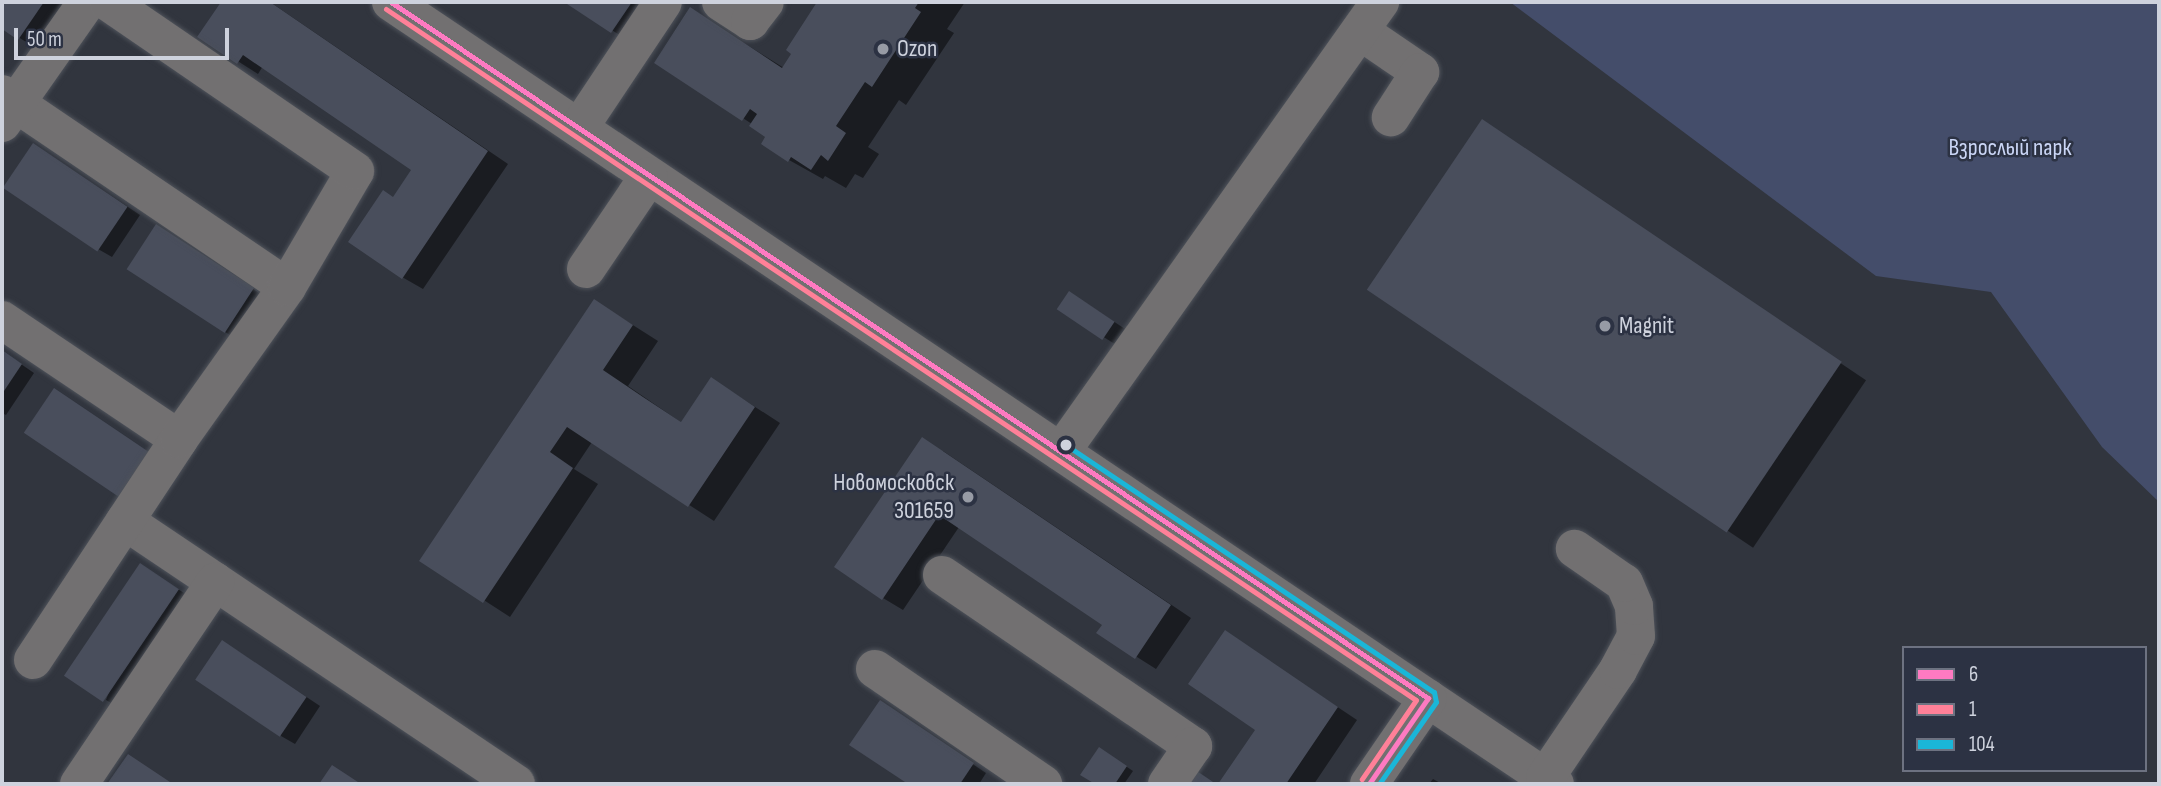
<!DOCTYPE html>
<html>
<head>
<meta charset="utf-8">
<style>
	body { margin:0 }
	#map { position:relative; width:2161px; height:786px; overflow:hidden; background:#31353e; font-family:"Sofia Sans Condensed",sans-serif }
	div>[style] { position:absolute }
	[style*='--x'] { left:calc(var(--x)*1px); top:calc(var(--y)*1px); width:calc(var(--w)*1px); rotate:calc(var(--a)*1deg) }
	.green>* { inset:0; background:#444d6a }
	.shadow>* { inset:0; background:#0007; transform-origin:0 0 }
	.building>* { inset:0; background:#494e5c; transform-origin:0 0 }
	.roads { filter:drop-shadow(0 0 2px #4e525a) drop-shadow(0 0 2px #4e525a) }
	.minor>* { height:38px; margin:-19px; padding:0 19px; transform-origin:19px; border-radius:19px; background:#727071 }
	.bus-1>* { height:5px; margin:-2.5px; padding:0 2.5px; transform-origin:2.5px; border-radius:2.5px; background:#fe7ac1 }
	.bus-2>* { height:5px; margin:-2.5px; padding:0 2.5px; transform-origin:2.5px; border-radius:2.5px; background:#ff8098 }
	.bus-3>* { height:5px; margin:-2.5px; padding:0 2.5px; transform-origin:2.5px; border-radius:2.5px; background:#1ab6d8 }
	.dots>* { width:19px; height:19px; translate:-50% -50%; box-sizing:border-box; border:4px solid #2c3243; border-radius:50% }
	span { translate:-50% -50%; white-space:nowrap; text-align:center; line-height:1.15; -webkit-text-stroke:5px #2c3243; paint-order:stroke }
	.poi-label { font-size:24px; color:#ced2dd }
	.left { translate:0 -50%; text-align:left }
	.right { translate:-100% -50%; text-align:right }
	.park-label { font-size:24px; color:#cbd6f6 }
	.frame { position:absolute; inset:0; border:4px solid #ced2dd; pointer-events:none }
	.legend { position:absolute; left:1902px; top:646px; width:245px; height:126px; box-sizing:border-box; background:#2c3243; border:2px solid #6d7281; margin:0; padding:9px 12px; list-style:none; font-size:21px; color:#ced2dd }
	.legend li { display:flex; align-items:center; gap:14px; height:35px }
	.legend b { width:35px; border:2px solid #6d7281 }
	.scale { position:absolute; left:14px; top:28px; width:215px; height:32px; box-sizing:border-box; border:4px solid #ced2dd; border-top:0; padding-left:9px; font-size:21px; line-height:24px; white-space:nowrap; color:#ced2dd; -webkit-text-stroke:5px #2c3243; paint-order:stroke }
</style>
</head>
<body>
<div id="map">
	<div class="green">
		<div style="clip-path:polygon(1510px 2px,2159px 2px,2159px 502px,2102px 447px,1991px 292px,1876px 276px)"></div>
	</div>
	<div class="shadow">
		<div style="clip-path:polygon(2px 2px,72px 2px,39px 50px,2px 27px)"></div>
		<div style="clip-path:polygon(224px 2px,270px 2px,508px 164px,423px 289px,402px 277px,394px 198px,414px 169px,263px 66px,258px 74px,200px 37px)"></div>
		<div style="clip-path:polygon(567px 2px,678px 2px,645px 51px)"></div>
		<div style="clip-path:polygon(820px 2px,965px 2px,947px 29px,954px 33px,906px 105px,899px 100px,868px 147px,879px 154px,863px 178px,855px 174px,846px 188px,825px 176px,823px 179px,789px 160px,752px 124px,657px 62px,691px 10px,784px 68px,793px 53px,788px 50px)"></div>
		<div style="left:1483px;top:122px;width:462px;height:202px;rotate:34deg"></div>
		<div style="clip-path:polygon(47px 153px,140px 215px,112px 257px,98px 249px)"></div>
		<div style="clip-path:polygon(170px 234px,267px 298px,239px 340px,225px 332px)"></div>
		<div style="clip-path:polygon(595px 301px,658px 341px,628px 386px,682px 423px,712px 379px,780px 423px,714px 521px,592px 442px,574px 469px,598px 484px,510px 617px,422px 560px)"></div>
		<div style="clip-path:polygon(1083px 301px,1128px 331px,1118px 346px,1059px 309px)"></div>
		<div style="clip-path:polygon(2px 351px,34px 373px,6px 415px,2px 413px)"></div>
		<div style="clip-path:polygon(943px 451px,1191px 618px,1156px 669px,1099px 633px,1104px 625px,959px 527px,903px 610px,883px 598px)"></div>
		<div style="clip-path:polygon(154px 574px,192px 598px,120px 708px,106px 700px)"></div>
		<div style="clip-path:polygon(1225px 632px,1357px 720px,1314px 784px,1221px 784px,1258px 729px)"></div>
		<div style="clip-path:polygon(236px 650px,320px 706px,295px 744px,281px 736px)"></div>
		<div style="clip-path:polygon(894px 711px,986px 773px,979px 784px,911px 784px,852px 745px)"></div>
		<div style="clip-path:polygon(1106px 753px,1133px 771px,1124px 784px,1098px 784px,1083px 774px)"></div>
		<div style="clip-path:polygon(1433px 779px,1442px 784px,1429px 784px)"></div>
	</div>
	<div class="building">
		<div style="clip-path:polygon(2px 2px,44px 2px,18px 40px,2px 29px)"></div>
		<div style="clip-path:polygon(221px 2px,270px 2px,488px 151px,402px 279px,348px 242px,383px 190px,393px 197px,411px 170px,243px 55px,237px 64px,197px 37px)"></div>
		<div style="clip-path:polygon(564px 2px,632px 2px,611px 33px)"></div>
		<div style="clip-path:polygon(817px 2px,919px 2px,915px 8px,921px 12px,872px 87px,865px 82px,836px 126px,846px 133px,828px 161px,821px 155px,811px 170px,791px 157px,788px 162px,761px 144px,765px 137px,749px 126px,757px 114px,750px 109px,742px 121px,654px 63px,690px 7px,782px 68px,791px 54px,786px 50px)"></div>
		<div style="left:1482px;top:119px;width:434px;height:206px;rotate:34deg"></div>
		<div style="left:33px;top:143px;width:114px;height:54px;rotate:34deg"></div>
		<div style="left:156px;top:224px;width:117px;height:54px;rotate:33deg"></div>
		<div style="left:1069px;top:291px;width:55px;height:22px;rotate:34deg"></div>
		<div style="clip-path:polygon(594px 299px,633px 325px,603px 370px,643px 397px,681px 422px,711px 377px,755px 407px,688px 507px,567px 427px,550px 452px,573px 468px,483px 603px,419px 561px)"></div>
		<div style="clip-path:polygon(2px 350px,22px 364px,2px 394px)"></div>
		<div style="left:54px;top:388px;width:118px;height:54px;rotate:34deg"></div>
		<div style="clip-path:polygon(922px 437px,1171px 605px,1135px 659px,1096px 633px,1102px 625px,939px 515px,882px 600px,834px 567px)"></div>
		<div style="left:140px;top:563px;width:47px;height:136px;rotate:34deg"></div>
		<div style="clip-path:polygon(1225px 630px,1338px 707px,1286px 784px,1218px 784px,1255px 730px,1188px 684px)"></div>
		<div style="left:222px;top:640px;width:102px;height:48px;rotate:34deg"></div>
		<div style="clip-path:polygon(880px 700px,974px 763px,960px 784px,908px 784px,849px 745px)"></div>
		<div style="clip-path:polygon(1099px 747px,1127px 766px,1115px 784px,1095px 784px,1080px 775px)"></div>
		<div style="clip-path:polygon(128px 754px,173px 784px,107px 784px)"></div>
		<div style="clip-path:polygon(332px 765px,361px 784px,319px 784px)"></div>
		<div style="clip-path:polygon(1191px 767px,1216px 784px,1179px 784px)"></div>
	</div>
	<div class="roads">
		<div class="minor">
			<div style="--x:391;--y:2;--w:1402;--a:33.89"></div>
			<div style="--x:721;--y:2;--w:35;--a:33"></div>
			<div style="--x:750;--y:21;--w:24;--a:-52"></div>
			<div style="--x:1360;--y:31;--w:73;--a:34.3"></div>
			<div style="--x:1420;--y:72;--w:54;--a:122.8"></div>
			<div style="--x:2;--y:94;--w:344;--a:34.1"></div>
			<div style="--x:2;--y:123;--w:148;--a:-54.9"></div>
			<div style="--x:579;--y:128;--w:151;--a:-56.3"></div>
			<div style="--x:586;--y:269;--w:112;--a:-55.9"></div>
			<div style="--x:2;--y:320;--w:213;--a:33.9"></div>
			<div style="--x:1061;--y:452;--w:552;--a:-54.67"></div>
			<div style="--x:125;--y:521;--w:471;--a:33.9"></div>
			<div style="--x:942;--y:575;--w:304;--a:34.3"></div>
			<div style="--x:1193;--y:746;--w:46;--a:124.4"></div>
			<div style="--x:33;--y:660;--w:265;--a:-56.5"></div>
			<div style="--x:179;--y:439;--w:186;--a:-54.6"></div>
			<div style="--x:287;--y:287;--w:134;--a:-59.6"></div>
			<div style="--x:355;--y:171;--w:299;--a:-145.6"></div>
			<div style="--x:875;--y:669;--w:204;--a:34.4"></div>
			<div style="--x:1545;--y:778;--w:130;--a:-55.9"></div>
			<div style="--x:1618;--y:670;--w:38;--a:-62"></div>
			<div style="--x:1636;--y:636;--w:30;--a:-94"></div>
			<div style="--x:1634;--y:606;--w:25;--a:-113"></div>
			<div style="--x:1624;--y:583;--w:60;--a:-145.2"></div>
			<div style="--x:79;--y:784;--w:244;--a:-56"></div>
			<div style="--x:1369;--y:784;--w:104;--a:-55.5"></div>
		</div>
	</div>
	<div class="bus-1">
		<div style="--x:391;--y:2;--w:1249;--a:33.87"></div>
		<div style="--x:1428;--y:698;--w:104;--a:124.5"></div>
	</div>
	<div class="bus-2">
		<div style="--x:386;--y:9;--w:1240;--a:33.86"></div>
		<div style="--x:1416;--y:700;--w:96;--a:124.4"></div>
	</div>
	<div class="bus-3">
		<div style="--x:1066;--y:445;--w:443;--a:33.9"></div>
		<div style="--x:1434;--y:692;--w:10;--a:79"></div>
		<div style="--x:1436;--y:702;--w:100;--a:124.8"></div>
	</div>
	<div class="dots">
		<div style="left:883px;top:49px;background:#979ba5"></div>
		<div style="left:1605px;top:326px;background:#979ba5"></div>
		<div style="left:1066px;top:445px;background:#ced2dd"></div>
		<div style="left:968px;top:497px;background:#979ba5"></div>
	</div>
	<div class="poi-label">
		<span class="left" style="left:897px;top:49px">Ozon</span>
		<span class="left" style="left:1619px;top:326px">Magnit</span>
		<span class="right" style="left:954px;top:497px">Новомосковск<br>301659</span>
	</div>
	<div class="park-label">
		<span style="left:2010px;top:148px">Взрослый парк</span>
	</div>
	<div class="frame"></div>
	<ul class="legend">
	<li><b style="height:9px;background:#fe7ac1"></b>6</li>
	<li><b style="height:9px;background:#ff8098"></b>1</li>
	<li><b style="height:9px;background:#1ab6d8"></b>104</li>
	</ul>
	<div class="scale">50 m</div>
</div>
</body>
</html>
